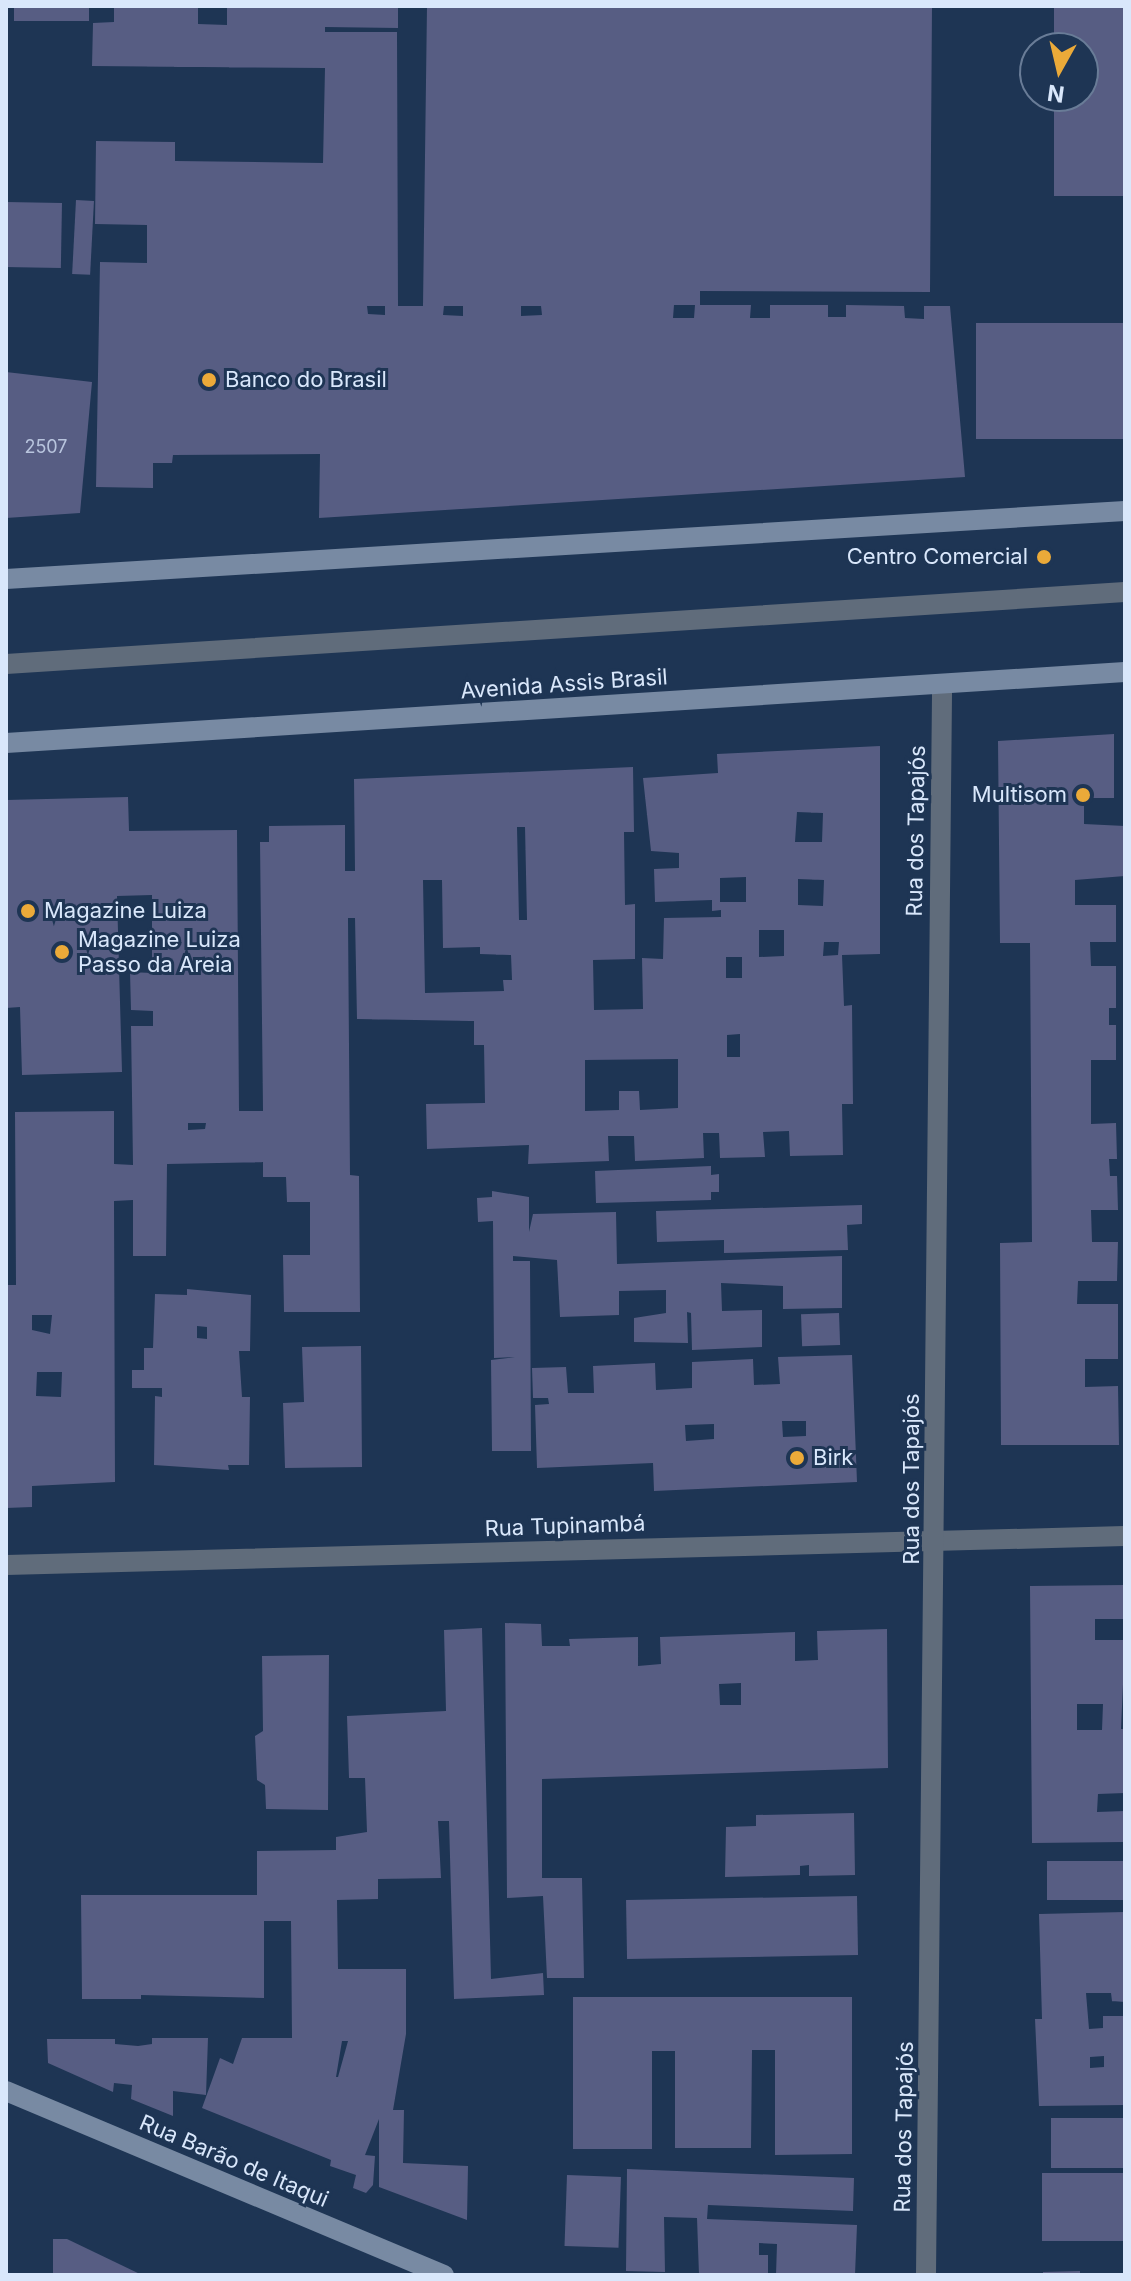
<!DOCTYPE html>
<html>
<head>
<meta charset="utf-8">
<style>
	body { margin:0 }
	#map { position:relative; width:1131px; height:2281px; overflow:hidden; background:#1e3554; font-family:Inter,sans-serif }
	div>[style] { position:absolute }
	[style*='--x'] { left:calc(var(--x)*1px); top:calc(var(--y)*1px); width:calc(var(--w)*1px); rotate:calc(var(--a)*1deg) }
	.building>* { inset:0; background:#575d83; transform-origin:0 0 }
	.lane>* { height:20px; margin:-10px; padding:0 10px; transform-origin:10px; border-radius:10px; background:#606c7b }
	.street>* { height:20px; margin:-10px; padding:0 10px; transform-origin:10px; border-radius:10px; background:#606c7b }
	.secondary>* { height:20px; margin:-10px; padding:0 10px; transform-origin:10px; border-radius:10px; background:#788aa3 }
	.dots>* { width:22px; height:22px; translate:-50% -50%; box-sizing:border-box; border:4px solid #1e3554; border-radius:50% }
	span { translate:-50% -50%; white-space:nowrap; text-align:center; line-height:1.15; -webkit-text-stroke:6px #1e3554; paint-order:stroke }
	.number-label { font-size:18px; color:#b8c4dd }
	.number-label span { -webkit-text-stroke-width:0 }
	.poi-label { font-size:22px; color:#d9e7fb }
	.left { translate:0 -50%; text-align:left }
	.right { translate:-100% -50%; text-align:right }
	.street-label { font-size:22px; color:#d9e7fb }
	.frame { position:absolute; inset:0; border:8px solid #d9e7fb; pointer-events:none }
	.north { position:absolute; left:1019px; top:32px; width:80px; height:80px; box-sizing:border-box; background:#1e3554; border:2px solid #697c97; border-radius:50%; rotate:188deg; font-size:22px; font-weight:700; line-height:32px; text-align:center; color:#d9e7fb }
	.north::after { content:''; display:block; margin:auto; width:28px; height:36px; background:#ebaa39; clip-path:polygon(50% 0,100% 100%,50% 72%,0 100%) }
</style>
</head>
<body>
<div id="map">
	<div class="building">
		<div style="left:14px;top:6px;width:75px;height:15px"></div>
		<div style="clip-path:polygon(evenodd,114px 6px,198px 6px,198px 24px,227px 25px,227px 6px,398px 6px,398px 28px,325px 27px,325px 32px,397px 32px,398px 306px,423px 306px,427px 6px,932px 6px,930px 292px,700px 291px,700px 305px,751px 305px,750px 318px,770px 318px,770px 305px,828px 305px,828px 317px,846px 317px,846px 305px,904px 306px,905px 318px,924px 319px,924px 306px,950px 306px,965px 477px,319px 518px,320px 454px,173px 455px,172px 463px,153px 463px,153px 488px,96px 487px,100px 262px,147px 263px,147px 225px,95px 224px,96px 141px,175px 142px,175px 161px,323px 163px,325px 68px,92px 66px,93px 23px,114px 22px,114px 6px,674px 305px,695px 305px,694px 318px,673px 318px,674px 305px,114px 6px,367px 306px,385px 306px,385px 315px,368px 314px,367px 306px,114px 6px,444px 306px,463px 306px,463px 316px,443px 315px,444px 306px,114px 6px,521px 306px,541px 306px,542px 315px,521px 316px,521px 306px)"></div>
		<div style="clip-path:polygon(1054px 6px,1125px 6px,1125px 196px,1054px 196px,1054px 96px,1083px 96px,1083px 48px,1054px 48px)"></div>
		<div style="left:76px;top:200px;width:18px;height:74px;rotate:3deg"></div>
		<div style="left:6px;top:202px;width:56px;height:65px;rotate:1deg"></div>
		<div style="left:976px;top:323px;width:149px;height:116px"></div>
		<div style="clip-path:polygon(6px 372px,92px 382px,80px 513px,6px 518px)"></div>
		<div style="clip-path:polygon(1114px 734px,1114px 798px,1084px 798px,1084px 824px,1125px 826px,1125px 876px,1075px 880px,1075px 905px,1116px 905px,1116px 942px,1090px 942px,1091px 966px,1116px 966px,1116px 1008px,1109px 1008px,1109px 1025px,1116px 1025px,1116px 1060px,1091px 1060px,1091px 1124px,1116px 1123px,1117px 1159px,1109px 1159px,1110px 1176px,1117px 1176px,1118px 1210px,1091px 1210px,1092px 1242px,1118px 1242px,1117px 1281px,1078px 1281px,1077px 1304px,1118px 1304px,1118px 1359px,1085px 1359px,1085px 1387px,1118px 1386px,1119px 1445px,1001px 1445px,1000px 1243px,1032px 1242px,1030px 943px,1000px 943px,998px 741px)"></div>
		<div style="clip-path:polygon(evenodd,880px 746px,880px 954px,842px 955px,844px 1006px,852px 1005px,853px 1104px,842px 1104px,843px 1155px,790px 1156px,789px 1131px,763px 1132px,765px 1157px,720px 1158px,719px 1133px,703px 1133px,704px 1158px,635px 1161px,634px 1136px,608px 1136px,609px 1161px,528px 1164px,529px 1145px,427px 1149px,426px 1104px,485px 1103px,484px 1045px,474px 1045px,474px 1021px,357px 1019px,355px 918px,348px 918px,350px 1175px,359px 1176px,360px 1312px,284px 1312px,283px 1255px,310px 1255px,310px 1202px,287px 1202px,286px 1177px,263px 1177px,263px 1162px,167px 1164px,166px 1256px,133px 1256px,133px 1200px,114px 1201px,115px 1482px,32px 1486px,32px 1507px,6px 1508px,6px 1285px,16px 1285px,15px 1112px,114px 1111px,114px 1164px,133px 1165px,131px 1026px,153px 1026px,153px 1011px,131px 1010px,130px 972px,152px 973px,152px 895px,117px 896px,122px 1072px,22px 1075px,20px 1007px,6px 1008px,6px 800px,128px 797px,129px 831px,237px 830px,239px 1111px,263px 1111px,260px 842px,269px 842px,269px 826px,345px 825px,345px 871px,355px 871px,354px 779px,633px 767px,634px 832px,624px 832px,625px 905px,635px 904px,635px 959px,593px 960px,594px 1010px,643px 1009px,642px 958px,663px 959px,664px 918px,721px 917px,721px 910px,712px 911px,712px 900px,655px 902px,654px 869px,679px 868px,679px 853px,651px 851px,643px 778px,718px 773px,717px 754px,880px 746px,797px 812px,823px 813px,822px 842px,795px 842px,797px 812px,880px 746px,517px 827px,525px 827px,527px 920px,519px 920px,517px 827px,880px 746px,746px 877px,746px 902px,720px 902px,720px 878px,746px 877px,880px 746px,798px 879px,824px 880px,823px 906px,798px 905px,798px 879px,880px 746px,423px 880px,442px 880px,443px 948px,480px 947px,480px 954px,511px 955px,512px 980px,503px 980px,504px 991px,425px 993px,423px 880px,880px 746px,759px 930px,784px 930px,784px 956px,759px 957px,759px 930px,880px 746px,824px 942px,839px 942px,838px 955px,823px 956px,824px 942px,880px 746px,726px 957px,742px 957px,742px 978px,726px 978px,726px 957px,880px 746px,740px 1034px,740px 1057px,727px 1057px,727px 1035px,740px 1034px,880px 746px,678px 1059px,678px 1108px,640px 1110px,639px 1091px,619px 1091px,619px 1110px,585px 1111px,585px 1060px,678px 1059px,880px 746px,188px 1123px,206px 1123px,205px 1129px,188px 1130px,188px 1123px,880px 746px,32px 1315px,52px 1315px,50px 1334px,32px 1330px,32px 1315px,880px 746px,37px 1372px,62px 1372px,61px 1397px,36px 1396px,37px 1372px)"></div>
		<div style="clip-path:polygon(711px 1166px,711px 1175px,719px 1174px,719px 1192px,711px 1192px,711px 1200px,596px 1203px,595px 1171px)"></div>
		<div style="clip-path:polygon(492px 1191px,529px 1197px,529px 1232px,533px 1214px,616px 1212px,617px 1264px,842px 1256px,842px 1308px,783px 1309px,783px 1286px,721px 1283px,722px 1311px,762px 1310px,762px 1347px,692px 1350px,691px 1313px,687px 1312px,688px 1343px,634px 1342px,634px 1318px,666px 1313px,666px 1290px,619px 1291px,619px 1315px,560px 1317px,557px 1260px,513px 1256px,513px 1261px,530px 1261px,531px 1451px,492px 1451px,491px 1360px,515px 1357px,494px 1358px,493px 1221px,478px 1222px,477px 1198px,492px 1197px)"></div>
		<div style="clip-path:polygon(862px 1205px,862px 1224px,847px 1225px,848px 1250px,724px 1253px,724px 1240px,657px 1242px,656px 1211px)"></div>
		<div style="clip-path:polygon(evenodd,187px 1289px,251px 1295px,250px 1351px,239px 1351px,242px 1397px,250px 1397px,249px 1465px,228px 1465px,229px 1470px,154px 1465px,155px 1396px,162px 1397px,162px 1388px,132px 1388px,132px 1370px,144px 1370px,144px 1348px,153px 1348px,155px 1294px,187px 1295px,187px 1289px,197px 1326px,207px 1327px,207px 1339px,197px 1338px,197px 1326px)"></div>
		<div style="left:839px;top:1313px;width:32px;height:38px;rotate:88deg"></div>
		<div style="clip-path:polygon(361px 1346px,362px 1467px,285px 1468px,283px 1403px,304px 1402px,302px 1347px)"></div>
		<div style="clip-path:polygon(evenodd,852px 1355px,857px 1482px,654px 1491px,653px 1463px,537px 1468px,535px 1405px,549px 1404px,548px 1398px,533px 1398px,532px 1368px,566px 1367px,568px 1393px,594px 1393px,593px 1366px,655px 1363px,656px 1390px,692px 1388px,692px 1362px,753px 1359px,754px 1385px,780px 1384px,778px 1357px,852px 1355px,782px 1421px,806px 1421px,806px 1436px,783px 1437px,782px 1421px,852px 1355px,714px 1424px,714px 1439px,686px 1441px,685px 1425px,714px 1424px)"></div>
		<div style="clip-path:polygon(evenodd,1125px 1585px,1125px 1619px,1095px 1619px,1095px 1640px,1125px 1640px,1121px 1729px,1125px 1729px,1125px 1793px,1098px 1794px,1097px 1812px,1125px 1811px,1125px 1842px,1032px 1843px,1030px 1586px,1125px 1585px,1077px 1704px,1103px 1704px,1102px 1730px,1077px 1730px,1077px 1704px)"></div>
		<div style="clip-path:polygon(evenodd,505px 1623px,541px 1624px,542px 1646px,570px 1646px,569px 1639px,638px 1637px,638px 1666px,661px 1664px,660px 1637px,795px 1632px,795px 1661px,818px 1660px,817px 1631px,887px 1629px,888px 1768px,542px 1779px,542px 1878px,582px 1878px,584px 1978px,547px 1978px,543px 1896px,507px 1898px,505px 1623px,741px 1683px,741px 1705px,720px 1705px,719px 1684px,741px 1683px)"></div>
		<div style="clip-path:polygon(evenodd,482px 1628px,491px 1979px,543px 1973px,544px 1995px,454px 1999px,449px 1821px,438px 1821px,441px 1878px,378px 1879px,378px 1899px,337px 1900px,338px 1969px,406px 1969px,406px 2034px,393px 2110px,404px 2110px,403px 2163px,468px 2166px,467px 2220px,379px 2187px,379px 2119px,365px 2155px,375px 2156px,373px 2185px,366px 2193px,353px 2188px,356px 2175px,330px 2166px,331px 2160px,202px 2108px,220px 2058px,233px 2064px,242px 2038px,292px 2038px,291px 1921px,264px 1921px,264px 1998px,141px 1995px,141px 1999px,82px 1999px,81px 1895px,257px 1895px,257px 1851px,336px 1850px,336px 1837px,367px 1832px,365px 1778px,349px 1778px,347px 1716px,446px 1711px,444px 1630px,482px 1628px,342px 2041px,348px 2041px,338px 2077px,336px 2077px,342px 2041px)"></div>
		<div style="clip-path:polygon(329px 1655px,328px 1810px,266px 1809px,265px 1785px,257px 1780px,255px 1736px,263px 1731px,262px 1656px)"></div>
		<div style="clip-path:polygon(854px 1813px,855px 1875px,809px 1876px,809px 1865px,800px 1866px,800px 1875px,725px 1877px,726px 1827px,756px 1826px,756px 1815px)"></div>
		<div style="left:1047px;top:1861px;width:78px;height:39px"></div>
		<div style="left:857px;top:1896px;width:59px;height:231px;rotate:89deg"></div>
		<div style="clip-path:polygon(evenodd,1125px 1912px,1125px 2002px,1112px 2001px,1111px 1993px,1086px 1993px,1089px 2029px,1103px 2028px,1103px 2016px,1125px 2016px,1125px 2105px,1039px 2106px,1035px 2019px,1042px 2019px,1039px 1914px,1125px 1912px,1104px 2056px,1104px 2067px,1090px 2068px,1090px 2057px,1104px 2056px)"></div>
		<div style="clip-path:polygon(573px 1997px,852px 1997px,852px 2154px,775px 2155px,775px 2050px,752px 2050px,751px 2148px,675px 2148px,675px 2051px,652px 2051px,652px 2149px,573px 2149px)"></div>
		<div style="clip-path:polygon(152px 2038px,208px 2038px,206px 2095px,173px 2091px,173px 2116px,131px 2099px,132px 2085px,114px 2083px,113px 2092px,48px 2063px,47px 2039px,115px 2039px,115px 2044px,138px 2046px,152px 2044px)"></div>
		<div style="left:1125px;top:2118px;width:50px;height:74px;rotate:90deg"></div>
		<div style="clip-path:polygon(627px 2169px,854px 2178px,853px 2211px,708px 2205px,707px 2219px,857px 2225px,855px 2275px,776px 2275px,777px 2244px,759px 2243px,759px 2255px,768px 2255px,768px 2275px,699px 2275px,697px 2218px,664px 2217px,665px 2272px,626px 2271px)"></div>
		<div style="left:1125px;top:2173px;width:68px;height:83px;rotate:90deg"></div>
		<div style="left:567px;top:2175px;width:54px;height:71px;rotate:2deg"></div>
		<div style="clip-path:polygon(53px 2239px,67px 2239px,142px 2275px,53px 2275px)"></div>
		<div style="clip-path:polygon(1080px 2271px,1080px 2275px,1043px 2275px,1043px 2272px)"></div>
	</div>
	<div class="lane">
		<div style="--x:6;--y:664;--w:1121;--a:-3.68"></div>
	</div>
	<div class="street">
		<div style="--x:6;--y:1565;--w:1119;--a:-1.48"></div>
		<div style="--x:926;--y:2275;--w:1591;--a:-89.42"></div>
	</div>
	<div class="secondary">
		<div style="--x:6;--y:579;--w:1121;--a:-3.48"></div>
		<div style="--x:6;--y:743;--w:1121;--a:-3.63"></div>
		<div style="--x:6;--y:2091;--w:475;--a:22.8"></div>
	</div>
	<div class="dots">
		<div style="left:209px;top:380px;background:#ebaa39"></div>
		<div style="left:1044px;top:557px;background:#ebaa39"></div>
		<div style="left:1083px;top:795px;background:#ebaa39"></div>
		<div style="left:28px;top:911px;background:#ebaa39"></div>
		<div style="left:62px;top:952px;background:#ebaa39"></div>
		<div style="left:797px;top:1458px;background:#ebaa39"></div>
	</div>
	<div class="number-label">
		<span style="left:46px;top:447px">2507</span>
	</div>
	<div class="poi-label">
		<span class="left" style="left:225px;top:380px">Banco do Brasil</span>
		<span class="right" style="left:1028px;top:557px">Centro Comercial</span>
		<span class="right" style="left:1067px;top:795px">Multisom</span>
		<span class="left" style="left:44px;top:911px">Magazine Luiza</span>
		<span class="left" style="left:78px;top:952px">Magazine Luiza<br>Passo da Areia</span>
		<span class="left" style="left:813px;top:1458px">Birk</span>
	</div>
	<div class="street-label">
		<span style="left:564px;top:684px;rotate:-4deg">Avenida Assis Brasil</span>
		<span style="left:916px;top:831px;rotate:-89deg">Rua dos Tapajós</span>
		<span style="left:912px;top:1479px;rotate:-90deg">Rua dos Tapajós</span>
		<span style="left:565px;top:1526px;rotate:-2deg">Rua Tupinambá</span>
		<span style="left:904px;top:2127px;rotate:-89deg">Rua dos Tapajós</span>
		<span style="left:234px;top:2161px;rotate:23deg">Rua Barão de Itaqui</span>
	</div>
	<div class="frame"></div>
	<div class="north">N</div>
</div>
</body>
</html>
